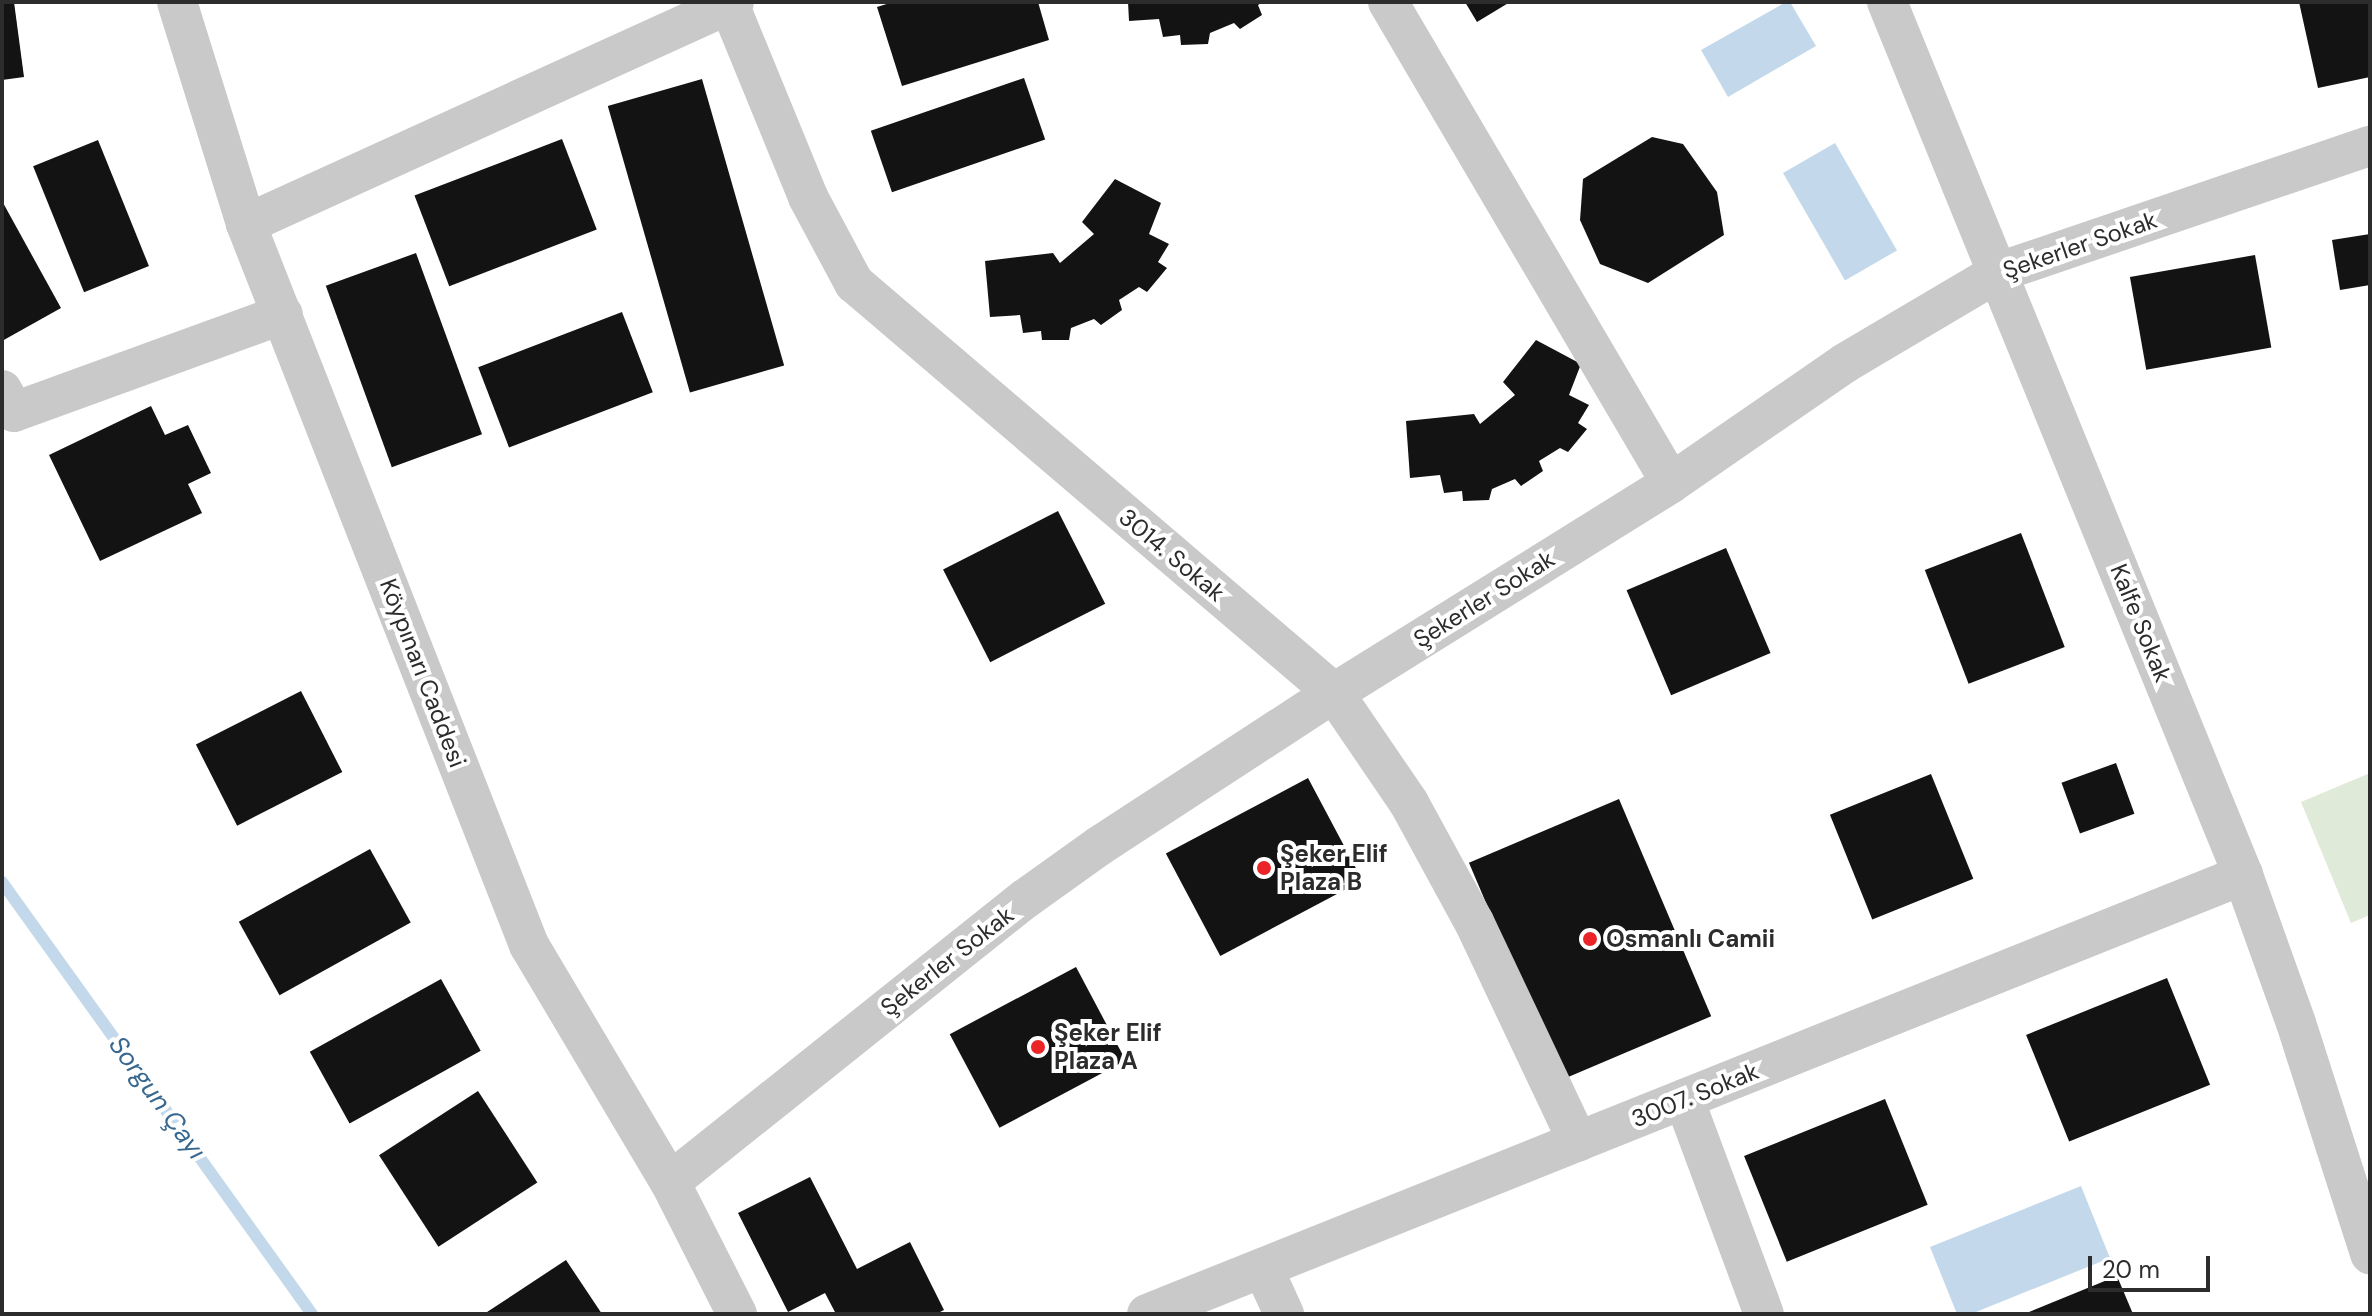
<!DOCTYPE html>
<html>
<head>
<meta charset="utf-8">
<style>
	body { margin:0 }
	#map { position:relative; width:2372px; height:1316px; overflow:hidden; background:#fff; font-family:"DM Sans",sans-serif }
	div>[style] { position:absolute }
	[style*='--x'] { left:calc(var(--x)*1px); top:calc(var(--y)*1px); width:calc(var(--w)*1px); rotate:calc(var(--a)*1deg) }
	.green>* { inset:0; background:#e0ead8 }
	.water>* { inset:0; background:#c3d9eb; transform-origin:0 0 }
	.stream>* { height:12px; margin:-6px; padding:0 6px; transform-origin:6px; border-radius:6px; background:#c3d9eb }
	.building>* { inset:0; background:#131313; transform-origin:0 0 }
	.minor>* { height:40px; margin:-20px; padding:0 20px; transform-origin:20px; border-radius:20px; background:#c9c9c9 }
	.dots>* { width:22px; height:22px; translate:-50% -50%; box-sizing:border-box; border:4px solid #fff; border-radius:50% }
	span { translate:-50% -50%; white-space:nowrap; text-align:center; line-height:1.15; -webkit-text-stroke:8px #fff; paint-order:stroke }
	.street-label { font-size:24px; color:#2c2c2c }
	.poi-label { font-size:24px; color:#2c2c2c; font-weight:700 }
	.left { translate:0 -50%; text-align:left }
	.water-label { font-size:26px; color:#38688f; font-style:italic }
	.frame { position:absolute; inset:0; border:4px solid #2c2c2c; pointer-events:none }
	.scale { position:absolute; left:2088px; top:1256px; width:122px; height:36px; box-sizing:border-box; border:4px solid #2c2c2c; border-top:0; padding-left:10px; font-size:24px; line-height:28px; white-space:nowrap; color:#2c2c2c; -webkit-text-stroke:6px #fff; paint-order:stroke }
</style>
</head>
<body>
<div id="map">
	<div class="green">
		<div style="clip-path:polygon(2370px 773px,2370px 915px,2351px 923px,2301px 802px)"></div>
	</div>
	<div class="water">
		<div style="clip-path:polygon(1786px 2px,1790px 2px,1816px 46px,1728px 97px,1701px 50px)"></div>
		<div style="left:1835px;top:143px;width:124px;height:60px;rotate:60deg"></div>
		<div style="clip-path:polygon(2081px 1186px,2110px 1258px,1971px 1314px,1957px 1314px,1930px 1247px)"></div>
	</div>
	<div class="stream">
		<div style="--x:2;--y:882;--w:532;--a:54.34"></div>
	</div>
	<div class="building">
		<div style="clip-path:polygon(2px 2px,14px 2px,24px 77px,2px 80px)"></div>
		<div style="clip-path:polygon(893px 2px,1038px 2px,1049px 40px,902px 86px,877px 7px)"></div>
		<div style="clip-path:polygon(1128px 2px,1263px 2px,1258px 5px,1262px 15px,1240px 29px,1234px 23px,1210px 33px,1208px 44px,1181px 45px,1180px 35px,1163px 37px,1159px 19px,1129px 21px)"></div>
		<div style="clip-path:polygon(1465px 2px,1510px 2px,1477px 22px)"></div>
		<div style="clip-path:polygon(2299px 2px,2370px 2px,2370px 77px,2318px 88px)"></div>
		<div style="left:1024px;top:78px;width:65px;height:162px;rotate:71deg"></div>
		<div style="left:702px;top:79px;width:298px;height:98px;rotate:74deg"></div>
		<div style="clip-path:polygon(1652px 137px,1683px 144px,1717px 192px,1724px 235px,1648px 283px,1600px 264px,1580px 220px,1583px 179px)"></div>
		<div style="left:562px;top:139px;width:97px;height:158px;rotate:69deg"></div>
		<div style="left:98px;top:140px;width:136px;height:70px;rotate:68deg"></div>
		<div style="clip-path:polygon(1115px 179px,1161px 203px,1149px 234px,1169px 244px,1158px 262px,1167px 268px,1147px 292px,1139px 287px,1119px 300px,1122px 310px,1101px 325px,1094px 319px,1071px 328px,1069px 340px,1042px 340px,1041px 331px,1023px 333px,1020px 315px,990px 317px,985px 261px,1053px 253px,1060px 263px,1094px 234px,1082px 222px)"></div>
		<div style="clip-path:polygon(2px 201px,61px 308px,2px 341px)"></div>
		<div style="clip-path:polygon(2370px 234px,2370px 285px,2340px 290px,2332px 240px)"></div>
		<div style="left:416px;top:253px;width:193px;height:96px;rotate:70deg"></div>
		<div style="left:2255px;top:255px;width:94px;height:127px;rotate:80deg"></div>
		<div style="left:622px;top:312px;width:86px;height:154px;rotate:69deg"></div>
		<div style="clip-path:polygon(1536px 340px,1581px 364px,1569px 395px,1589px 405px,1578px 423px,1587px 429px,1568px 452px,1560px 448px,1539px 461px,1543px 471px,1521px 486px,1515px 479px,1492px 489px,1489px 500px,1463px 501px,1462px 491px,1444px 493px,1440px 475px,1410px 478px,1406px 421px,1474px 414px,1480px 424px,1515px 395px,1503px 382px)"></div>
		<div style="clip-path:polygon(151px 406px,165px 435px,188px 425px,211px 473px,188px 484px,202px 513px,100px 561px,49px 455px)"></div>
		<div style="left:1058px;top:511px;width:104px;height:129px;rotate:63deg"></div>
		<div style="left:2021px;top:533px;width:122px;height:103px;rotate:69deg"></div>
		<div style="left:1726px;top:548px;width:114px;height:108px;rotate:67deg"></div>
		<div style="left:301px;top:691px;width:91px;height:118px;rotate:63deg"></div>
		<div style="left:2116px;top:763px;width:54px;height:58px;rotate:70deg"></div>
		<div style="left:1931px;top:774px;width:113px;height:109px;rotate:68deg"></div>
		<div style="left:1308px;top:778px;width:116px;height:161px;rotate:62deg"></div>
		<div style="left:1619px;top:799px;width:236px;height:163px;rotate:67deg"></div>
		<div style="left:370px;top:849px;width:84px;height:150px;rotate:61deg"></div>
		<div style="left:1076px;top:967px;width:106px;height:143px;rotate:62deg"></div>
		<div style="left:2167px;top:978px;width:115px;height:152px;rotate:68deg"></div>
		<div style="left:441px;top:979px;width:82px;height:150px;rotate:61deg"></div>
		<div style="left:478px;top:1091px;width:109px;height:118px;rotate:57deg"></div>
		<div style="left:1885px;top:1099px;width:114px;height:152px;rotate:68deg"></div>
		<div style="clip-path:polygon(810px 1177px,857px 1269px,910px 1242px,944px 1310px,936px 1314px,836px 1314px,825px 1293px,788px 1312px,738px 1213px)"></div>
		<div style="clip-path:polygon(566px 1260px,602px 1314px,484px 1314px)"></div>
		<div style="clip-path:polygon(2117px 1276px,2133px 1314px,2024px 1314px)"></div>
	</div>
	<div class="minor">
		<div style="--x:177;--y:2;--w:232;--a:72.7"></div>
		<div style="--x:246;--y:224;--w:775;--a:68.57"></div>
		<div style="--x:529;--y:945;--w:276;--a:59.3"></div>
		<div style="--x:670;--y:1182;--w:148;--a:63.1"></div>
		<div style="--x:1388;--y:2;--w:558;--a:59.53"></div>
		<div style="--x:1887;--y:2;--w:943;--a:67.81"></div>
		<div style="--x:2243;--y:875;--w:157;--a:70.3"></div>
		<div style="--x:2296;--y:1023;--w:243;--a:72.2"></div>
		<div style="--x:729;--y:4;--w:209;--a:67.7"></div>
		<div style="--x:808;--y:197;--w:98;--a:61.9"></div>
		<div style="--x:854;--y:283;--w:631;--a:40.5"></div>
		<div style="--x:1334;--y:693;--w:133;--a:55.7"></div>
		<div style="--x:1409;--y:803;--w:136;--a:61.4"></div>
		<div style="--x:1474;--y:922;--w:243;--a:64.7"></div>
		<div style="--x:246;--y:224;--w:536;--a:-24.46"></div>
		<div style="--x:2;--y:390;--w:25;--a:61"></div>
		<div style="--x:14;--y:412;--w:286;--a:-20"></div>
		<div style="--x:1684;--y:1099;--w:229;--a:69.6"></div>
		<div style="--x:670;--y:1182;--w:454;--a:-38.6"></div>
		<div style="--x:1025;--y:899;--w:91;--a:-35.6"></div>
		<div style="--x:1099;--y:846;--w:280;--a:-33.1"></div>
		<div style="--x:1334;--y:693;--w:397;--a:-31.9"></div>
		<div style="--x:1671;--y:483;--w:211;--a:-34.6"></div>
		<div style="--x:1845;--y:363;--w:179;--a:-30.6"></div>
		<div style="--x:1999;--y:272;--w:392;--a:-18.8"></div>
		<div style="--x:1263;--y:1268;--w:51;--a:65.5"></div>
		<div style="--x:1147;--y:1314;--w:1181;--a:-21.83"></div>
	</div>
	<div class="dots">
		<div style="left:1264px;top:868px;background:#eb2527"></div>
		<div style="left:1590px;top:939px;background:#eb2527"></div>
		<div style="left:1038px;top:1047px;background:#eb2527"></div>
	</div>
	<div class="street-label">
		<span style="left:2080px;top:245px;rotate:-19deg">Şekerler Sokak</span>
		<span style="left:1172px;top:555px;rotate:40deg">3014. Sokak</span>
		<span style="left:1484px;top:599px;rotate:-32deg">Şekerler Sokak</span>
		<span style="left:2141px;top:623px;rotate:68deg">Kalfe Sokak</span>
		<span style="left:423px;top:673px;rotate:69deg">Köypınarı Caddesi</span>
		<span style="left:947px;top:961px;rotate:-38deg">Şekerler Sokak</span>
		<span style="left:1695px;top:1095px;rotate:-22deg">3007. Sokak</span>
	</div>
	<div class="poi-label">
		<span class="left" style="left:1280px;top:868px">Şeker Elif<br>Plaza B</span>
		<span class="left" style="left:1606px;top:939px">Osmanlı Camii</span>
		<span class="left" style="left:1054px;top:1047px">Şeker Elif<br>Plaza A</span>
	</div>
	<div class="water-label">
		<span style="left:157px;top:1098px;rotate:54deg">Sorgun Çayı</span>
	</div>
	<div class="frame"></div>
	<div class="scale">20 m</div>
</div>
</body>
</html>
